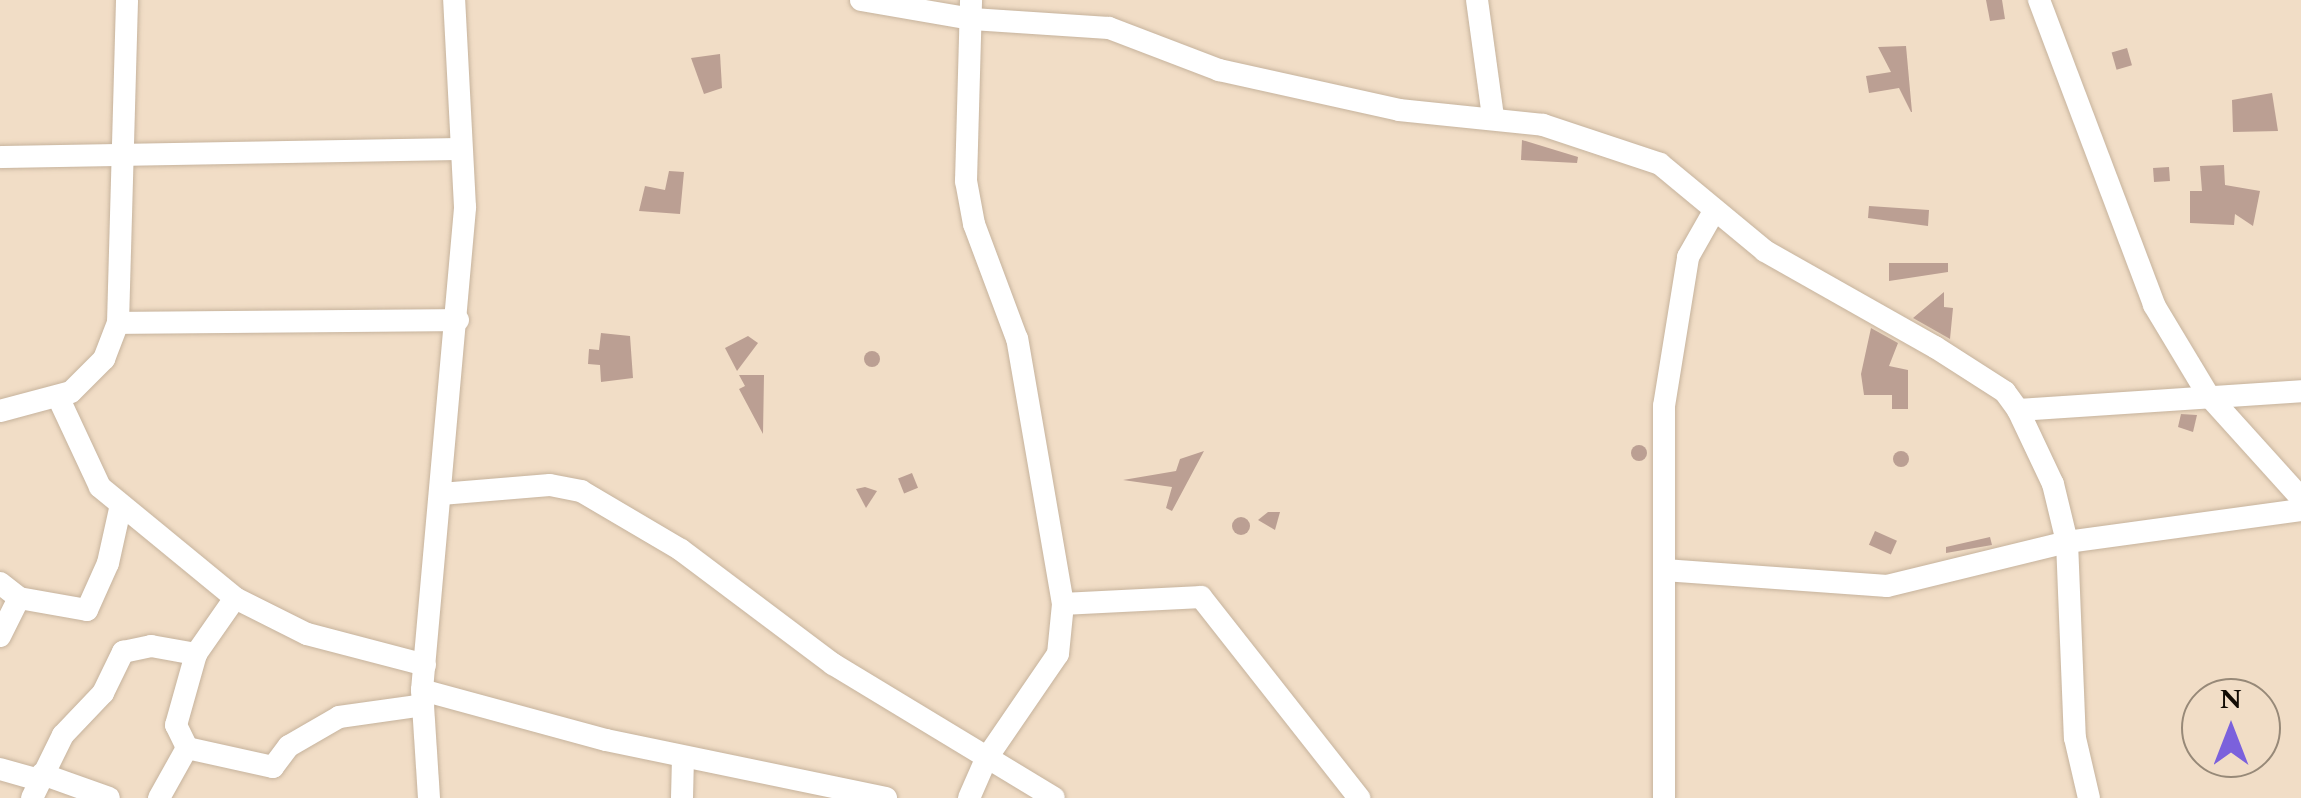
<!DOCTYPE html>
<html>
<head>
<meta charset="utf-8">
<style>
	body { margin:0 }
	#map { position:relative; width:2301px; height:798px; overflow:hidden; background:#f1ddc6; font-family:Spectral,serif }
	div>[style] { position:absolute }
	[style*='--x'] { left:calc(var(--x)*1px); top:calc(var(--y)*1px); width:calc(var(--w)*1px); rotate:calc(var(--a)*1deg) }
	.building>* { inset:0; background:#bb9f93; transform-origin:0 0 }
	.round { border-radius:50% }
	.roads { filter:drop-shadow(0 0 2px #c6b39d) drop-shadow(0 0 2px #c6b39d) }
	.street>* { height:22px; margin:-11px; padding:0 11px; transform-origin:11px; border-radius:11px; background:#fff }
	span { translate:-50% -50%; white-space:nowrap; text-align:center; line-height:1.15; -webkit-text-stroke:10px #f1ddc6; paint-order:stroke }
	.north { position:absolute; left:2181px; top:678px; width:100px; height:100px; box-sizing:border-box; background:#f1ddc6; border:2px solid #978978; border-radius:50%; rotate:0deg; font-size:28px; font-weight:700; line-height:40px; text-align:center; color:#110b04 }
	.north::after { content:''; display:block; margin:auto; width:35px; height:45px; background:#7b61dc; clip-path:polygon(50% 0,100% 100%,50% 72%,0 100%) }
</style>
</head>
<body>
<div id="map">
	<div class="building">
		<div style="clip-path:polygon(1986px 0,2002px 0,2005px 19px,1990px 21px)"></div>
		<div style="clip-path:polygon(1906px 46px,1912px 112px,1911px 112px,1899px 88px,1869px 93px,1866px 76px,1891px 72px,1878px 47px)"></div>
		<div style="left:2127px;top:48px;width:18px;height:16px;rotate:74deg"></div>
		<div style="clip-path:polygon(720px 54px,722px 88px,704px 94px,691px 58px)"></div>
		<div style="clip-path:polygon(2272px 93px,2278px 131px,2233px 132px,2232px 100px)"></div>
		<div style="clip-path:polygon(1522px 140px,1578px 157px,1577px 163px,1521px 160px)"></div>
		<div style="clip-path:polygon(2224px 165px,2225px 185px,2260px 191px,2253px 226px,2235px 214px,2234px 225px,2190px 223px,2190px 191px,2202px 191px,2200px 166px)"></div>
		<div style="left:2169px;top:167px;width:14px;height:16px;rotate:86deg"></div>
		<div style="clip-path:polygon(669px 171px,684px 172px,680px 214px,639px 211px,645px 186px,665px 190px)"></div>
		<div style="clip-path:polygon(1869px 206px,1929px 210px,1928px 226px,1868px 218px)"></div>
		<div style="clip-path:polygon(1889px 263px,1948px 263px,1948px 272px,1889px 281px)"></div>
		<div style="clip-path:polygon(1944px 292px,1944px 307px,1953px 308px,1950px 339px,1913px 318px)"></div>
		<div style="clip-path:polygon(1871px 328px,1898px 343px,1889px 366px,1908px 370px,1908px 409px,1892px 409px,1892px 395px,1864px 395px,1861px 374px)"></div>
		<div style="clip-path:polygon(601px 333px,630px 336px,633px 378px,601px 382px,600px 365px,588px 364px,589px 349px,599px 350px)"></div>
		<div style="clip-path:polygon(748px 336px,758px 343px,737px 371px,725px 348px)"></div>
		<div class="round" style="left:864px;top:351px;width:16px;height:16px"></div>
		<div style="clip-path:polygon(739px 375px,764px 375px,763px 434px,739px 389px,745px 386px)"></div>
		<div style="clip-path:polygon(2181px 414px,2197px 415px,2193px 432px,2178px 427px)"></div>
		<div class="round" style="left:1631px;top:445px;width:16px;height:16px"></div>
		<div class="round" style="left:1893px;top:451px;width:16px;height:16px"></div>
		<div style="clip-path:polygon(1204px 451px,1172px 511px,1166px 508px,1172px 487px,1123px 480px,1176px 471px,1180px 459px)"></div>
		<div style="left:912px;top:473px;width:16px;height:15px;rotate:68deg"></div>
		<div style="clip-path:polygon(865px 487px,877px 491px,866px 508px,856px 489px)"></div>
		<div style="clip-path:polygon(1268px 512px,1280px 512px,1275px 530px,1258px 520px)"></div>
		<div class="round" style="left:1232px;top:517px;width:18px;height:18px"></div>
		<div style="left:1875px;top:531px;width:24px;height:15px;rotate:24deg"></div>
		<div style="clip-path:polygon(1990px 537px,1992px 545px,1946px 553px,1946px 547px)"></div>
	</div>
	<div class="roads">
		<div class="street">
			<div style="--x:861;--y:0;--w:113;--a:9.7"></div>
			<div style="--x:972;--y:19;--w:137;--a:3.8"></div>
			<div style="--x:1109;--y:28;--w:118;--a:20.9"></div>
			<div style="--x:1219;--y:70;--w:184;--a:12.5"></div>
			<div style="--x:1399;--y:110;--w:145;--a:5.9"></div>
			<div style="--x:1543;--y:125;--w:123;--a:18.4"></div>
			<div style="--x:1660;--y:164;--w:136;--a:39.6"></div>
			<div style="--x:1765;--y:251;--w:195;--a:29.5"></div>
			<div style="--x:1935;--y:347;--w:83;--a:32.7"></div>
			<div style="--x:2005;--y:392;--w:22;--a:54"></div>
			<div style="--x:2018;--y:410;--w:82;--a:64.7"></div>
			<div style="--x:2053;--y:484;--w:60;--a:76.4"></div>
			<div style="--x:2067;--y:542;--w:196;--a:87.7"></div>
			<div style="--x:2075;--y:738;--w:62;--a:76.9"></div>
			<div style="--x:1477;--y:0;--w:118;--a:82.2"></div>
			<div style="--x:2039;--y:0;--w:326;--a:69.3"></div>
			<div style="--x:2154;--y:305;--w:105;--a:59"></div>
			<div style="--x:2208;--y:395;--w:139;--a:47.9"></div>
			<div style="--x:0;--y:157;--w:461;--a:-1"></div>
			<div style="--x:118;--y:323;--w:340;--a:-0.5"></div>
			<div style="--x:59;--y:399;--w:97;--a:65"></div>
			<div style="--x:100;--y:487;--w:175;--a:39.4"></div>
			<div style="--x:235;--y:598;--w:80;--a:26.6"></div>
			<div style="--x:307;--y:634;--w:122;--a:14.7"></div>
			<div style="--x:2018;--y:410;--w:284;--a:-3.8"></div>
			<div style="--x:0;--y:411;--w:73;--a:-15"></div>
			<div style="--x:71;--y:392;--w:47;--a:-45"></div>
			<div style="--x:104;--y:359;--w:39;--a:-69"></div>
			<div style="--x:118;--y:323;--w:323;--a:-88.4"></div>
			<div style="--x:441;--y:494;--w:109;--a:-4.7"></div>
			<div style="--x:550;--y:485;--w:32;--a:11"></div>
			<div style="--x:581;--y:491;--w:116;--a:30.5"></div>
			<div style="--x:681;--y:550;--w:190;--a:36.9"></div>
			<div style="--x:833;--y:664;--w:258;--a:31.2"></div>
			<div style="--x:1664;--y:570;--w:224;--a:4.1"></div>
			<div style="--x:1887;--y:586;--w:185;--a:-13.7"></div>
			<div style="--x:2067;--y:542;--w:236;--a:-7.8"></div>
			<div style="--x:0;--y:583;--w:24;--a:38"></div>
			<div style="--x:19;--y:598;--w:69;--a:10"></div>
			<div style="--x:87;--y:610;--w:51;--a:-65.9"></div>
			<div style="--x:108;--y:563;--w:55;--a:-77.5"></div>
			<div style="--x:235;--y:598;--w:68;--a:124.9"></div>
			<div style="--x:196;--y:654;--w:74;--a:105.7"></div>
			<div style="--x:176;--y:725;--w:25;--a:64"></div>
			<div style="--x:187;--y:748;--w:88;--a:12.5"></div>
			<div style="--x:273;--y:767;--w:26;--a:-53"></div>
			<div style="--x:289;--y:746;--w:58;--a:-30.1"></div>
			<div style="--x:339;--y:717;--w:85;--a:-8.1"></div>
			<div style="--x:1063;--y:604;--w:138;--a:-2.9"></div>
			<div style="--x:1201;--y:597;--w:256;--a:51.8"></div>
			<div style="--x:0;--y:636;--w:42;--a:-63.4"></div>
			<div style="--x:422;--y:690;--w:191;--a:15.2"></div>
			<div style="--x:606;--y:740;--w:286;--a:11.7"></div>
			<div style="--x:0;--y:769;--w:41;--a:15.8"></div>
			<div style="--x:42;--y:774;--w:71;--a:19.7"></div>
			<div style="--x:32;--y:798;--w:70;--a:-63.8"></div>
			<div style="--x:63;--y:735;--w:58;--a:-46.4"></div>
			<div style="--x:103;--y:693;--w:46;--a:-64"></div>
			<div style="--x:123;--y:652;--w:29;--a:-12"></div>
			<div style="--x:151;--y:646;--w:46;--a:10.1"></div>
			<div style="--x:159;--y:798;--w:57;--a:-60.8"></div>
			<div style="--x:429;--y:798;--w:108;--a:-93.7"></div>
			<div style="--x:422;--y:690;--w:485;--a:-84.9"></div>
			<div style="--x:465;--y:207;--w:207;--a:-93"></div>
			<div style="--x:682;--y:798;--w:41;--a:-88.6"></div>
			<div style="--x:969;--y:798;--w:43;--a:-66.4"></div>
			<div style="--x:986;--y:759;--w:127;--a:-55.6"></div>
			<div style="--x:1058;--y:654;--w:50;--a:-84.3"></div>
			<div style="--x:1063;--y:604;--w:269;--a:-99.8"></div>
			<div style="--x:1017;--y:339;--w:123;--a:-110.5"></div>
			<div style="--x:974;--y:224;--w:44;--a:-100.5"></div>
			<div style="--x:966;--y:181;--w:181;--a:-88.4"></div>
			<div style="--x:1664;--y:798;--w:392;--a:-90"></div>
			<div style="--x:1664;--y:406;--w:151;--a:-80.8"></div>
			<div style="--x:1688;--y:257;--w:51;--a:-60.4"></div>
		</div>
	</div>
	<div class="north">N</div>
</div>
</body>
</html>
